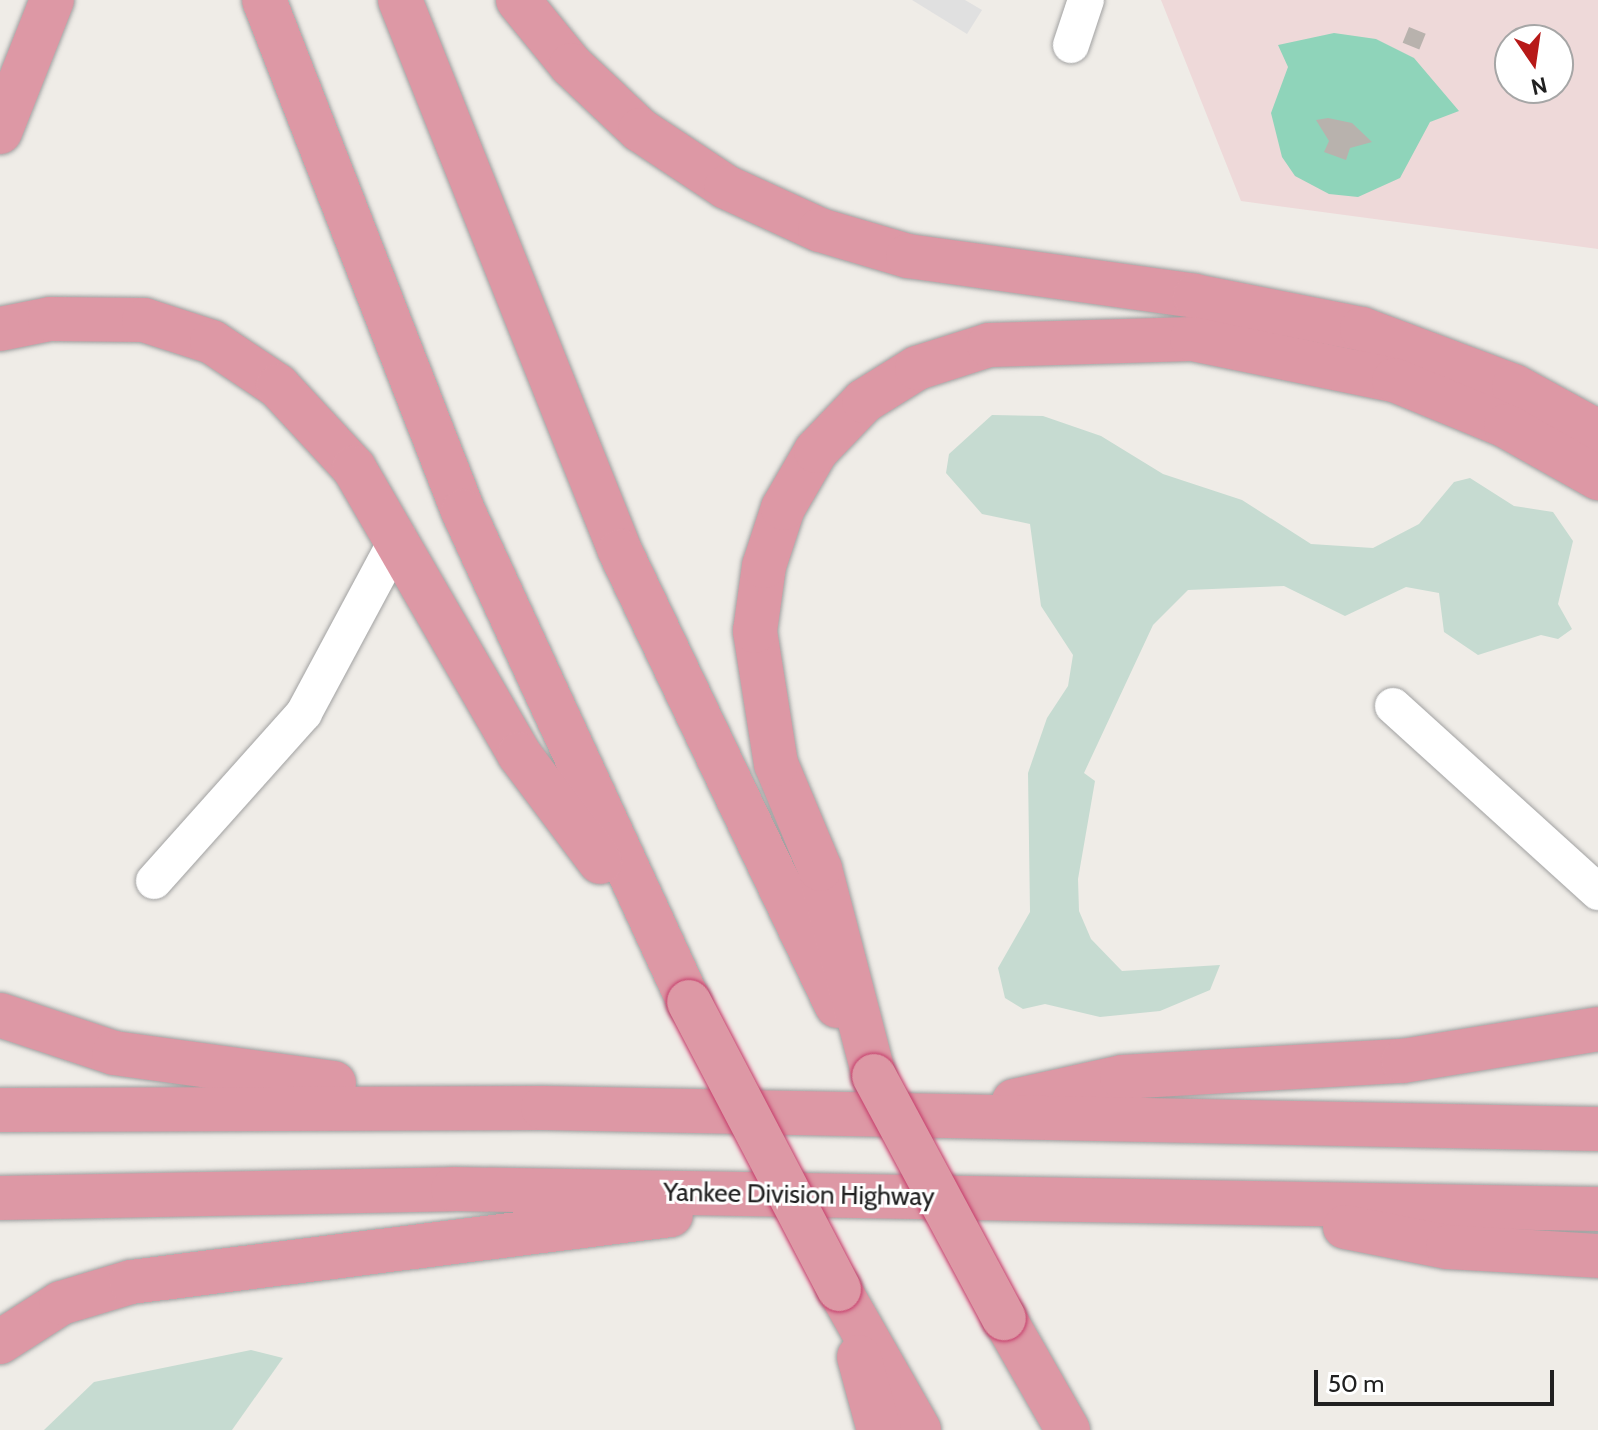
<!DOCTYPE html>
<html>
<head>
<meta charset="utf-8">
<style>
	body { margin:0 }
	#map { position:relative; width:1598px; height:1430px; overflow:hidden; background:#efece7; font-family:Cabin,sans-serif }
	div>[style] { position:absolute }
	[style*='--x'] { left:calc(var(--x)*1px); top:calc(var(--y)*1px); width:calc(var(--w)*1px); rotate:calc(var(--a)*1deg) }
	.commercial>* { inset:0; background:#eed9d9 }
	.wetland>* { inset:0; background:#c6dbd1 }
	.pitch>* { inset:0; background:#8fd4ba }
	.parking>* { inset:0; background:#e0e0e0 }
	.building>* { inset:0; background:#b8b2ad; transform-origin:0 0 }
	.roads { filter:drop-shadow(0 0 2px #a1a1a1) drop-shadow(0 0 2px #a1a1a1) }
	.minor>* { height:36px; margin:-18px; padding:0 18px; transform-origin:18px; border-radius:18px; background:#fff }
	.highway>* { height:44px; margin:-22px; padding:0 22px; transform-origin:22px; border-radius:22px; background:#dd98a5 }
	.bridges { filter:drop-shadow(0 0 2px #c63b6a) drop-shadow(0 0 2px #c63b6a) }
	.highway-bridge>* { height:44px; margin:-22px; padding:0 22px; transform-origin:22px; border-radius:22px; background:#dd98a5 }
	span { translate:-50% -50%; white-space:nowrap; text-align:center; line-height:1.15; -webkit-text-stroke:6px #fff; paint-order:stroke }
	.street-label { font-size:26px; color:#202020 }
	.north { position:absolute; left:1494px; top:24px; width:80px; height:80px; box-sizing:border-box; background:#fff; border:2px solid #a6a6a6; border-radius:50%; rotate:167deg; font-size:22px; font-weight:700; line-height:32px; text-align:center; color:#202020 }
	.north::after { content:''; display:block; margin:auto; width:28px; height:36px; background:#b71918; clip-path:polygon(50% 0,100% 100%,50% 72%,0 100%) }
	.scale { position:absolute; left:1314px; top:1370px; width:240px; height:36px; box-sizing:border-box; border:4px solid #202020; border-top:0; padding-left:10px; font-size:24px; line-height:28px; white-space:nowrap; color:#202020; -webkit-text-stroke:6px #fff; paint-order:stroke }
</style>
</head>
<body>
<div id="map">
	<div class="commercial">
		<div style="clip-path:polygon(evenodd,1161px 0,1598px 0,1598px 249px,1241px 201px,1161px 0,1510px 40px,1558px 40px,1558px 88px,1510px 88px,1510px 40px)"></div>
	</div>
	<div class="wetland">
		<div style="clip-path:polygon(992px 415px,1043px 416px,1101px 436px,1163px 474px,1242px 500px,1311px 544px,1373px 548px,1419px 524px,1454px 482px,1470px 478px,1514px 506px,1553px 512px,1573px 541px,1558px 604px,1572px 629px,1558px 639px,1541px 635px,1478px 655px,1444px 632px,1439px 593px,1406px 587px,1345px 616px,1284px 586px,1188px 590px,1153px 625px,1084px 773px,1095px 781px,1078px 879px,1079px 911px,1091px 939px,1122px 971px,1220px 965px,1210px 990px,1160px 1011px,1100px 1017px,1045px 1004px,1023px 1009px,1005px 998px,998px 968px,1030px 912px,1028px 773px,1047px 718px,1068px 686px,1073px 655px,1041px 606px,1030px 524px,982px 514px,946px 473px,949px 454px)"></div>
		<div style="clip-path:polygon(251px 1350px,283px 1358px,232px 1430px,44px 1430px,94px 1382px)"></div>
	</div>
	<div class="pitch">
		<div style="clip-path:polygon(1334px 33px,1376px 39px,1414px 58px,1459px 111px,1430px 122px,1400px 178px,1358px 197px,1329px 194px,1295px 176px,1282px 157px,1271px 113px,1288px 67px,1278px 45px)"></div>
	</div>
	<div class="parking">
		<div style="clip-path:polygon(912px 0,965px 0,982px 10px,967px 34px)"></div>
	</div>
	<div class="building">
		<div style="left:1409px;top:27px;width:18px;height:17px;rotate:22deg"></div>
		<div style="clip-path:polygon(1328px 118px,1352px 123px,1372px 142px,1350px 148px,1346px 160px,1324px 152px,1329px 141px,1316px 120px)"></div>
	</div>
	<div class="roads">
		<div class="minor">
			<div style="--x:1071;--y:45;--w:47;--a:-71.6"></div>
			<div style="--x:1393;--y:706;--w:277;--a:42.2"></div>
			<div style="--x:154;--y:881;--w:225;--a:-48.2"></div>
			<div style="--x:304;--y:713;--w:199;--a:-61.8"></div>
		</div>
		<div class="highway">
			<div style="--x:264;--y:0;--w:548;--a:68.72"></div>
			<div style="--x:463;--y:511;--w:541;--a:65.28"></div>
			<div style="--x:400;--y:0;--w:593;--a:68.23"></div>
			<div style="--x:620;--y:551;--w:504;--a:64.5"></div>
			<div style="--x:518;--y:0;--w:84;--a:50.8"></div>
			<div style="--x:571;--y:65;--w:95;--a:43.3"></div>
			<div style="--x:640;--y:130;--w:103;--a:33.5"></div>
			<div style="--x:726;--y:187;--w:103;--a:24.6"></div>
			<div style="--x:820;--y:230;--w:92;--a:16.5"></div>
			<div style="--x:908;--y:256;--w:290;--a:7.9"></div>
			<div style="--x:1195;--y:296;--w:170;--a:11.2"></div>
			<div style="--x:1362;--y:329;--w:162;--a:20.6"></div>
			<div style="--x:1514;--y:386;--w:96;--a:28.7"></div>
			<div style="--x:0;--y:132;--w:142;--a:-68.5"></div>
			<div style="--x:0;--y:329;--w:51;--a:-11.3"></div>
			<div style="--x:50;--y:319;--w:94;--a:0.6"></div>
			<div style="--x:144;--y:320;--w:71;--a:17.9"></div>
			<div style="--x:212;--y:342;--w:79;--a:33.7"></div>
			<div style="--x:278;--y:386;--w:112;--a:47.2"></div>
			<div style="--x:354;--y:468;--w:330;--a:60"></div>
			<div style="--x:519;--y:754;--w:135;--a:53.1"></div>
			<div style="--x:0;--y:1015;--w:120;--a:18.4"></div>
			<div style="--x:114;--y:1053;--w:222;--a:7.8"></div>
			<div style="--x:874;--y:1076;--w:214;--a:-104.6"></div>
			<div style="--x:820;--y:869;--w:114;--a:-112.7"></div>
			<div style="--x:776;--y:764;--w:135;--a:-99"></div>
			<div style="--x:755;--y:631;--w:66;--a:-82.1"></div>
			<div style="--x:764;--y:566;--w:61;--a:-71.9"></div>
			<div style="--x:783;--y:508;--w:66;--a:-59.9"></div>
			<div style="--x:816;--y:451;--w:69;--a:-46.2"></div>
			<div style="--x:864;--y:401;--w:62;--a:-31.9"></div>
			<div style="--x:917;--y:368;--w:76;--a:-17.7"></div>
			<div style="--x:989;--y:345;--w:203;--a:-1.7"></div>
			<div style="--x:1192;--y:339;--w:206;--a:11.5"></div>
			<div style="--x:1394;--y:380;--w:121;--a:22.3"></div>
			<div style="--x:1506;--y:426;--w:106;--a:29.5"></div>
			<div style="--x:1014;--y:1101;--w:111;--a:-12.5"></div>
			<div style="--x:1122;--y:1077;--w:281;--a:-3.3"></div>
			<div style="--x:1403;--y:1061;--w:198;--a:-9.3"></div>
			<div style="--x:0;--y:1110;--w:543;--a:-0.21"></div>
			<div style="--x:543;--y:1108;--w:1055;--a:1.14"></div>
			<div style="--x:0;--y:1198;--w:453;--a:-1.1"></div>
			<div style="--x:453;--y:1189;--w:1145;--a:1"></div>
			<div style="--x:1345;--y:1227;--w:105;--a:11"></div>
			<div style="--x:1448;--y:1247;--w:150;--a:3.4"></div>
			<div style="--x:839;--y:1289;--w:162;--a:60.4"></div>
			<div style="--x:1004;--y:1318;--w:129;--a:60.3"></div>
			<div style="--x:0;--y:1342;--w:72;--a:-32.6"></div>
			<div style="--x:61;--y:1303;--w:73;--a:-16.7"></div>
			<div style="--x:131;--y:1282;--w:544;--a:-7.07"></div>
			<div style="--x:859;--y:1357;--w:76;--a:74.7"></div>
		</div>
	</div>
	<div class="bridges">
		<div class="highway-bridge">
			<div style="--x:689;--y:1002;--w:324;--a:62.4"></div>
			<div style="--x:874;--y:1076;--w:275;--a:61.8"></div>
		</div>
	</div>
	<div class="street-label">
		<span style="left:799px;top:1195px;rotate:1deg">Yankee Division Highway</span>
	</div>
	<div class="north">N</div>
	<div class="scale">50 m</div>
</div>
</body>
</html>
